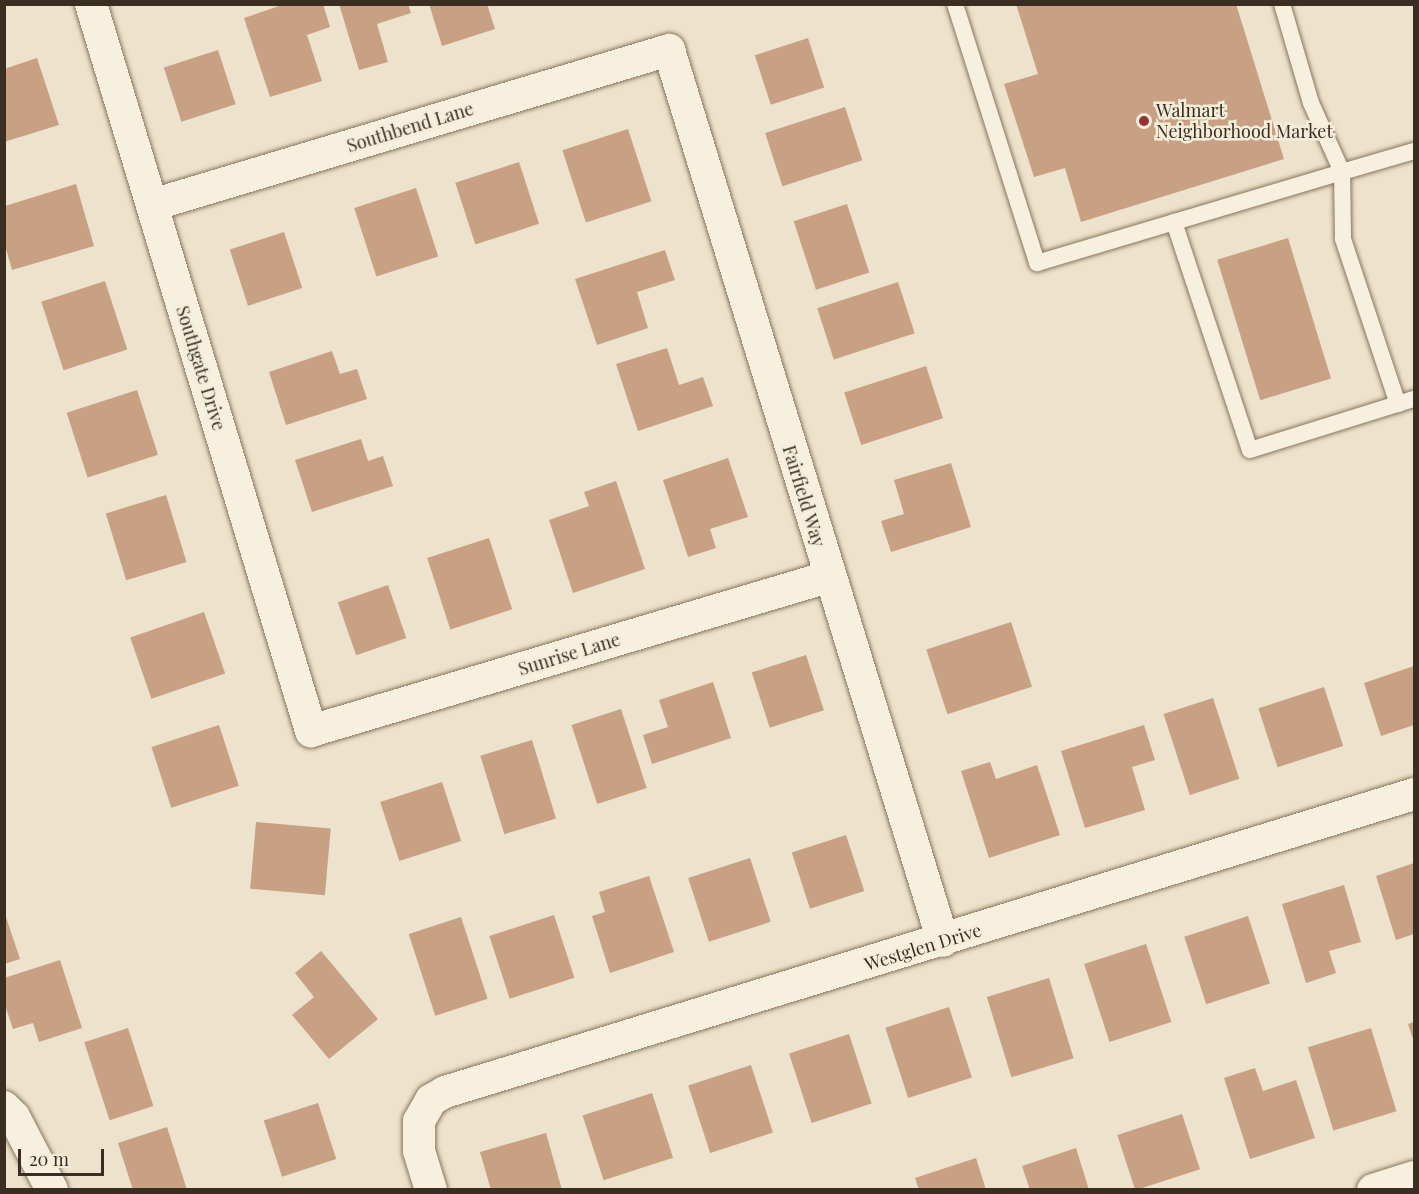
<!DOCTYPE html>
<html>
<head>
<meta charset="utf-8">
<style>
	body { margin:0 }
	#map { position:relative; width:1419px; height:1194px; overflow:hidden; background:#ede2cb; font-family:"Playfair Display",serif }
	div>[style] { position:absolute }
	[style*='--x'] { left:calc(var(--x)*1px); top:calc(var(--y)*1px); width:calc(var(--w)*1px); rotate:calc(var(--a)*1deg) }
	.building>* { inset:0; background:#c8a083; transform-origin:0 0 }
	.roads { filter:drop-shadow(0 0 2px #897560) drop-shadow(0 0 2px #897560) }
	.lane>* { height:16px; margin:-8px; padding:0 8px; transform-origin:8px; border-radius:8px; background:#f7f0de }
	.street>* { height:32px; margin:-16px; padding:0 16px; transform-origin:16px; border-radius:16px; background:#f7f0de }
	.dots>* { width:16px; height:16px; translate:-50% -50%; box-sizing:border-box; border:3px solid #f4edda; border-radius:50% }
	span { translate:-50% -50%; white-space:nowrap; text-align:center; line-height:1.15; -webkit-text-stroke:5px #f4edda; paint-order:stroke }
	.poi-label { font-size:18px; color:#3a2e22 }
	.left { translate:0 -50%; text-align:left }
	.street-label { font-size:18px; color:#3a2e22 }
	.frame { position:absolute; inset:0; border:6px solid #3a2e22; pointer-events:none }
	.scale { position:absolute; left:18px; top:1149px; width:86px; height:27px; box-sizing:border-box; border:3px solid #3a2e22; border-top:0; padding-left:8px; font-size:18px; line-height:21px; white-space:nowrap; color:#3a2e22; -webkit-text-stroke:4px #f4edda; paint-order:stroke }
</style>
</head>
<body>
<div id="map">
	<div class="building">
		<div style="clip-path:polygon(285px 4px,323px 4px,330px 27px,307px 35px,322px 81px,270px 97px,244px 18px)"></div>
		<div style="clip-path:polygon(339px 4px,408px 4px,411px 13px,377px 24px,388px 62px,359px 70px)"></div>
		<div style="clip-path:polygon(429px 4px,487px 4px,495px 29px,442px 46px)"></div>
		<div style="clip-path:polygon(1016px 4px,1236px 4px,1284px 159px,1081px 222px,1065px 168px,1034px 177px,1004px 84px,1038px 74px)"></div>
		<div style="left:808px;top:38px;width:52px;height:56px;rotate:72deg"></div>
		<div style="left:218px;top:50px;width:57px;height:57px;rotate:72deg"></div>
		<div style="clip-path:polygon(37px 58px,59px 125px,4px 142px,4px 69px)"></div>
		<div style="left:845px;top:107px;width:56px;height:84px;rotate:72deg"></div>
		<div style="left:628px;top:129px;width:76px;height:69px;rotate:72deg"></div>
		<div style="left:519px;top:162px;width:65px;height:67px;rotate:72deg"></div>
		<div style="clip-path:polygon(76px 184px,94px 246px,12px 270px,5px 245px,5px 206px)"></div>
		<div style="left:416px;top:188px;width:72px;height:65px;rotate:72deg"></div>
		<div style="left:847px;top:204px;width:72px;height:56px;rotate:72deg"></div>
		<div style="left:284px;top:232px;width:59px;height:57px;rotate:72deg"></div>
		<div style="left:1288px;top:238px;width:147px;height:74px;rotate:73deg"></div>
		<div style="clip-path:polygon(665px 250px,675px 280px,637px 292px,648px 328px,597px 345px,575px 279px)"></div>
		<div style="left:105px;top:281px;width:72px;height:67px;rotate:72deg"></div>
		<div style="left:898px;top:282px;width:54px;height:85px;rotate:72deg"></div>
		<div style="clip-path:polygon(667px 348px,679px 385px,703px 377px,713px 406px,638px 431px,616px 364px)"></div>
		<div style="clip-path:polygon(332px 351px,340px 374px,357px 369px,367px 399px,286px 425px,269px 372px)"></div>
		<div style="left:926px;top:366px;width:55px;height:86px;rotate:72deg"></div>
		<div style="left:137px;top:390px;width:68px;height:74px;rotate:72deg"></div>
		<div style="clip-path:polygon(361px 439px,368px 461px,383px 456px,393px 486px,312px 512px,295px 460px)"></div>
		<div style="clip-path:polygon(728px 458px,748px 517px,710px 529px,716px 548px,688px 557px,663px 480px)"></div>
		<div style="clip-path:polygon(951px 463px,971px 527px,891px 552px,881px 521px,904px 514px,894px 480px)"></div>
		<div style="clip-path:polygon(616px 481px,645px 569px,573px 593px,549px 520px,589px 506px,584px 492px)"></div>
		<div style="left:166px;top:495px;width:70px;height:63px;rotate:73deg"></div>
		<div style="left:489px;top:538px;width:75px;height:65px;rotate:72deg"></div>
		<div style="left:388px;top:585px;width:56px;height:53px;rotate:71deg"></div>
		<div style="left:204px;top:612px;width:65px;height:78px;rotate:71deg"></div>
		<div style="left:1011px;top:622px;width:68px;height:89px;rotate:72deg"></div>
		<div style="left:806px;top:655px;width:58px;height:57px;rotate:72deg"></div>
		<div style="clip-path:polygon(1414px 666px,1414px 725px,1381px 736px,1364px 683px)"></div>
		<div style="clip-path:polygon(713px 682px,731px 738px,652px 764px,643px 735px,668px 727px,659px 700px)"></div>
		<div style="left:1324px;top:687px;width:62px;height:69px;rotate:72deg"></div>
		<div style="left:1213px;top:698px;width:85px;height:52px;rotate:72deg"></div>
		<div style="left:621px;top:709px;width:83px;height:52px;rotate:72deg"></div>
		<div style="left:219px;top:725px;width:64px;height:71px;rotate:72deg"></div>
		<div style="clip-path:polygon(1144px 725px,1155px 760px,1132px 767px,1145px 810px,1085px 828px,1061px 751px)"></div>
		<div style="left:532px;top:740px;width:82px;height:54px;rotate:73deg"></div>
		<div style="clip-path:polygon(990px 762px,996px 779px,1037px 765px,1060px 835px,989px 858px,961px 771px)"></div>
		<div style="left:442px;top:782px;width:62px;height:65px;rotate:72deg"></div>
		<div style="left:256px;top:822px;width:75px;height:67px;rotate:5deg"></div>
		<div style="left:846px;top:835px;width:59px;height:57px;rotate:72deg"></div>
		<div style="left:750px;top:858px;width:67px;height:65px;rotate:72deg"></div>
		<div style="clip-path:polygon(1414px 863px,1414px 934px,1396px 940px,1376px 876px)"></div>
		<div style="clip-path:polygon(649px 876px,674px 952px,610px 973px,592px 916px,605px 912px,599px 892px)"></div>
		<div style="clip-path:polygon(1344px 885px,1361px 942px,1329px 951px,1336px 973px,1306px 983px,1282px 904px)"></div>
		<div style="clip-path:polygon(5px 914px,20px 959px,4px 964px,4px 915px)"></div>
		<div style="left:554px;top:915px;width:66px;height:68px;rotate:72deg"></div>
		<div style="left:1248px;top:916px;width:71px;height:67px;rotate:72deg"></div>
		<div style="left:461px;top:917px;width:86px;height:55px;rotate:72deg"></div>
		<div style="left:1146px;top:944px;width:82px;height:65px;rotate:72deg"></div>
		<div style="clip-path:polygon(321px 951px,378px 1019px,329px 1059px,292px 1015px,314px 997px,295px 973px)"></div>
		<div style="clip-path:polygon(60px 960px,82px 1028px,39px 1042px,33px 1023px,13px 1029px,4px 1002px,4px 978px)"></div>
		<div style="left:1049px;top:978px;width:84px;height:65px;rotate:73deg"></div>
		<div style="left:949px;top:1007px;width:74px;height:67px;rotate:72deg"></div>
		<div style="clip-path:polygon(1414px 1022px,1414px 1042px,1408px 1024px)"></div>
		<div style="left:128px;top:1028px;width:82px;height:46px;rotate:72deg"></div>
		<div style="left:1371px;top:1028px;width:87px;height:66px;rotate:73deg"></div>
		<div style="left:849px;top:1034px;width:73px;height:63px;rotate:72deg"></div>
		<div style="left:751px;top:1065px;width:71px;height:66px;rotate:72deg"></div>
		<div style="clip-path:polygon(1255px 1068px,1263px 1091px,1296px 1080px,1315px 1138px,1250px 1159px,1224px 1078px)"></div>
		<div style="left:652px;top:1093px;width:68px;height:73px;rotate:72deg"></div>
		<div style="left:318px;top:1103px;width:59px;height:57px;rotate:72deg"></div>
		<div style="left:1182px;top:1114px;width:58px;height:68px;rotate:72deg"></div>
		<div style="clip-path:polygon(167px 1127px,187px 1190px,133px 1190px,118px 1143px)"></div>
		<div style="clip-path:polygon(546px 1133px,562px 1190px,491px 1190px,480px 1152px)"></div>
		<div style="clip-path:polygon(1076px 1148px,1089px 1190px,1030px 1190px,1022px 1166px)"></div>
		<div style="clip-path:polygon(976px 1158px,986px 1190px,919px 1190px,915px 1178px)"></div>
	</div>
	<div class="roads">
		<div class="lane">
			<div style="--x:955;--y:4;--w:272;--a:72.4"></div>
			<div style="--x:1037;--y:263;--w:318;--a:-16.6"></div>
			<div style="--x:1342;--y:172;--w:67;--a:89.1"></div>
			<div style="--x:1343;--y:239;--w:174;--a:71.6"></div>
			<div style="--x:1282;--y:4;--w:103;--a:73.7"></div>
			<div style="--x:1311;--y:103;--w:76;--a:65.8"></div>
			<div style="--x:1342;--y:172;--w:75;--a:-16.3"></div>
			<div style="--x:1174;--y:222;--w:240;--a:71.6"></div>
			<div style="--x:1250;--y:450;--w:172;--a:-17.3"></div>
		</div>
		<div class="street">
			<div style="--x:91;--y:4;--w:760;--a:73.16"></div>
			<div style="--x:311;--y:731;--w:539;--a:-16.59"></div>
			<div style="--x:152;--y:205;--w:540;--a:-16.69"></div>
			<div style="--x:669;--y:50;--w:932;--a:72.91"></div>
			<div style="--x:4;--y:1107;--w:14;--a:45"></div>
			<div style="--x:14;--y:1117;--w:82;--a:62.5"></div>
			<div style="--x:431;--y:1190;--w:41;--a:-107.1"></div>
			<div style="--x:419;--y:1151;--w:30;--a:-90"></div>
			<div style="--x:419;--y:1121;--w:24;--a:-60"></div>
			<div style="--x:431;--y:1100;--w:16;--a:-30"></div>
			<div style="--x:445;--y:1092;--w:1014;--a:-17.09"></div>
			<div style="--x:1373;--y:1190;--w:43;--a:-17.6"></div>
		</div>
	</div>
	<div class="dots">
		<div style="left:1144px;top:121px;background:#943335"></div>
	</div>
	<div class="poi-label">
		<span class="left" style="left:1156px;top:121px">Walmart<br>Neighborhood Market</span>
	</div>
	<div class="street-label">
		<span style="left:410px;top:127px;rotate:-17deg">Southbend Lane</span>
		<span style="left:201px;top:368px;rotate:73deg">Southgate Drive</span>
		<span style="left:804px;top:496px;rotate:73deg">Fairfield Way</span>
		<span style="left:569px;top:654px;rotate:-17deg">Sunrise Lane</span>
		<span style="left:923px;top:947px;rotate:-17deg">Westglen Drive</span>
	</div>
	<div class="frame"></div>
	<div class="scale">20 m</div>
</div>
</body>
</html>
